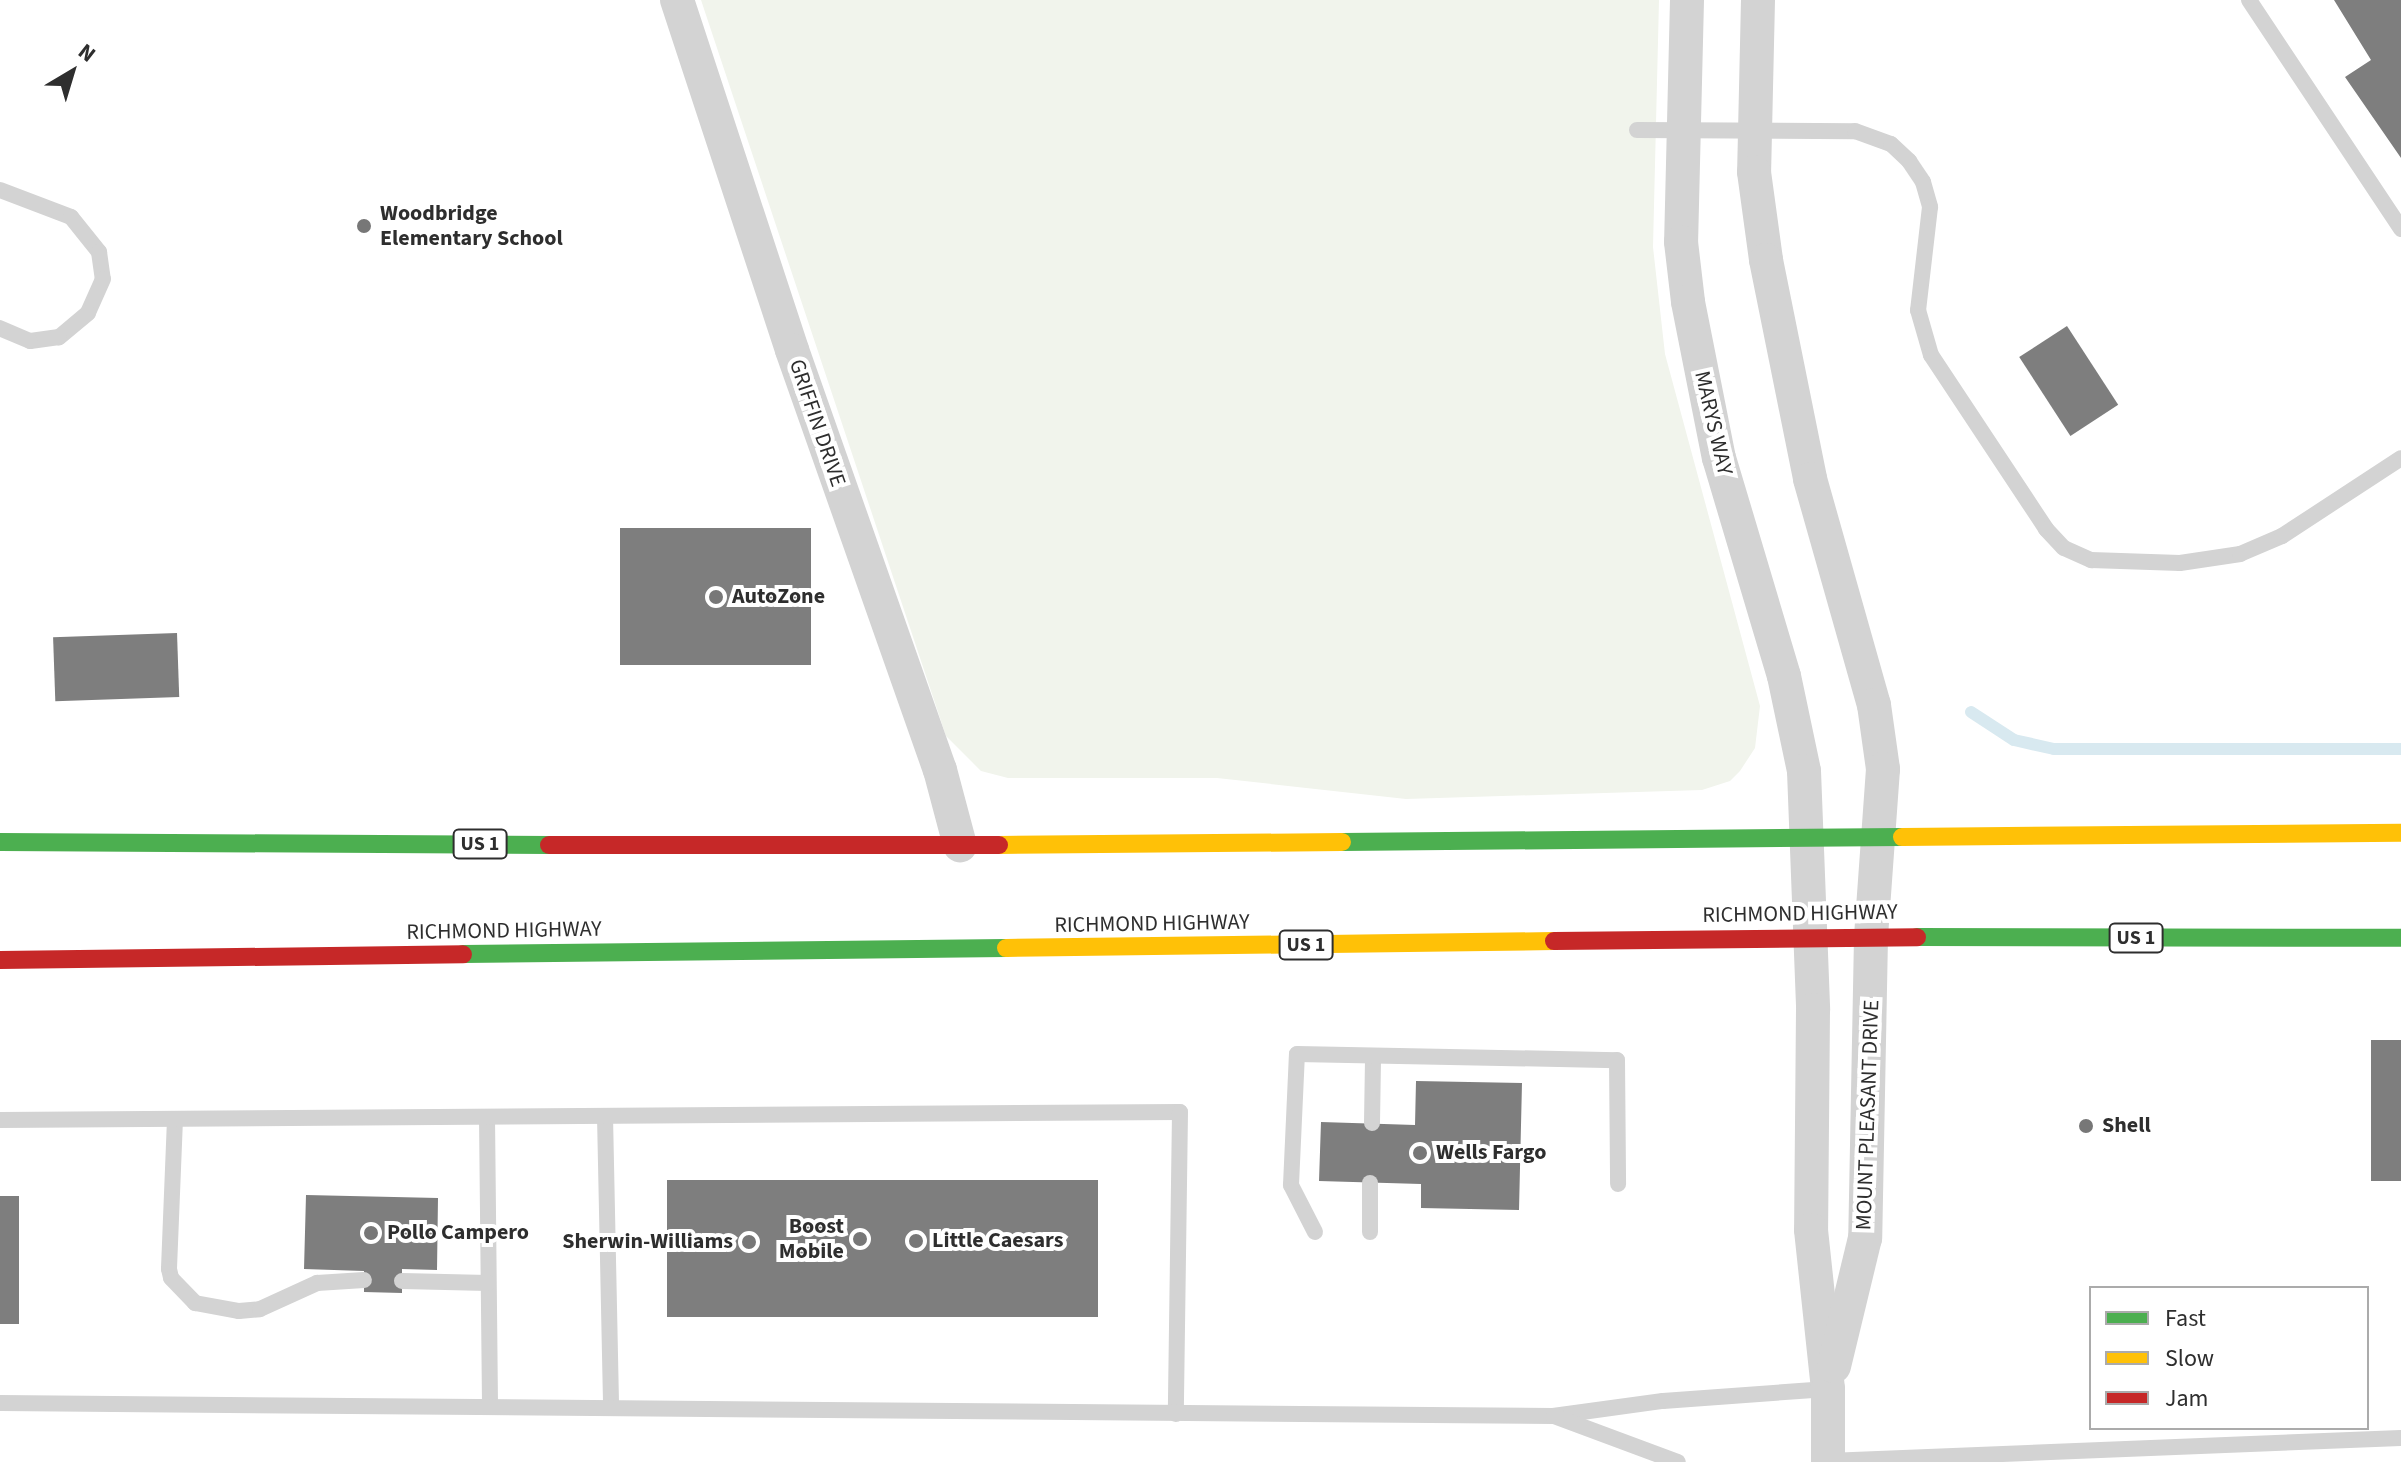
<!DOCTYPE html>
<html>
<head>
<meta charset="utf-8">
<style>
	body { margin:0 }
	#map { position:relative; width:2401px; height:1462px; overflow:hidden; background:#fff; font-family:"Source Sans 3",sans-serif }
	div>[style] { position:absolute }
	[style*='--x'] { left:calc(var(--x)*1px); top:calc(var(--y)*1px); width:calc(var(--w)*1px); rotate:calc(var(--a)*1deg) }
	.green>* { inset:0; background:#f1f4ec }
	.stream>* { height:12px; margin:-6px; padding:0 6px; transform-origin:6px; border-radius:6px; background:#d8e9f0 }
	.building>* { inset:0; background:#7e7e7e; transform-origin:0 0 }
	.lane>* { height:16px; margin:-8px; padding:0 8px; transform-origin:8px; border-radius:8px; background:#d3d3d3 }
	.street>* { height:34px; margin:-17px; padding:0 17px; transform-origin:17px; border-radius:17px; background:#d3d3d3 }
	.fast>* { height:18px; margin:-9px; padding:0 9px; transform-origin:9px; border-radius:9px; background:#4caf50 }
	.slow>* { height:18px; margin:-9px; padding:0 9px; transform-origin:9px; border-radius:9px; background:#ffc107 }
	.jam>* { height:18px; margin:-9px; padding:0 9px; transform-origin:9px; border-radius:9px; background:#c62828 }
	.dots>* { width:22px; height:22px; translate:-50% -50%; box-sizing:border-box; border:4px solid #fff; border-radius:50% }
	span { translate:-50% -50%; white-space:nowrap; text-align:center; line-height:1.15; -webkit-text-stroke:8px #fff; paint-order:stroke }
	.shield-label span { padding:2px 6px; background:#fff; border:2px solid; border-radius:6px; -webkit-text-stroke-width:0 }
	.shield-label { font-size:20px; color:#2e2e2e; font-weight:700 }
	.poi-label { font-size:22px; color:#2e2e2e; font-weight:700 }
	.left { translate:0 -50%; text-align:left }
	.right { translate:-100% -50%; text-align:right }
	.street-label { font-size:22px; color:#2e2e2e }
	.legend { position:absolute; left:2089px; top:1286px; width:280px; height:144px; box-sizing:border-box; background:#fff; border:2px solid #ababab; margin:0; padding:10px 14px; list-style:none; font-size:24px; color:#2e2e2e }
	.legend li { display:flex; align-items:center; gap:16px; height:40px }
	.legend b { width:40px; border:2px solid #ababab }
	.north { position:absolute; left:32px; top:32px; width:80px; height:80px; -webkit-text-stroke:6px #fff; paint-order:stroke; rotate:38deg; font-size:22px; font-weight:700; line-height:32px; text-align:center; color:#2e2e2e }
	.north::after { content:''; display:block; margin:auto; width:28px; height:36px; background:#2e2e2e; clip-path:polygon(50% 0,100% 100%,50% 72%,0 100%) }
</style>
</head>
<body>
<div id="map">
	<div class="green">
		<div style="clip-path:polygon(701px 0,1659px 0,1653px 247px,1665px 354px,1760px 706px,1755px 748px,1740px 771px,1730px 781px,1702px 790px,1406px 799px,1217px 778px,1008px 778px,981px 771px,946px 736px)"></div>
	</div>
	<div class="stream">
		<div style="--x:1971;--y:712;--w:51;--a:33.1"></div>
		<div style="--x:2014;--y:740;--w:41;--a:12.7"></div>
		<div style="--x:2054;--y:749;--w:347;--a:0"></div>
	</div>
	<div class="building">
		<div style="clip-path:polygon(2334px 0,2401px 0,2401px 158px,2345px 77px,2371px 60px)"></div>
		<div style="left:2067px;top:326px;width:94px;height:57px;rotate:57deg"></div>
		<div style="left:811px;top:528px;width:137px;height:191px;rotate:90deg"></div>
		<div style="left:177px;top:633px;width:64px;height:124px;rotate:88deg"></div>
		<div style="left:2371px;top:1040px;width:30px;height:141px"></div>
		<div style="clip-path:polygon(1416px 1081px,1522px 1083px,1519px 1210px,1421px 1208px,1421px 1184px,1319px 1181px,1321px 1122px,1415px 1125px)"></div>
		<div style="left:1098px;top:1180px;width:137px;height:431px;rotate:90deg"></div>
		<div style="clip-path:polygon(306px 1195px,438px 1198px,437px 1270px,402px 1269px,402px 1293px,364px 1292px,364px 1271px,304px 1269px)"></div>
		<div style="left:0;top:1196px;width:19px;height:128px"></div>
	</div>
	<div class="lane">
		<div style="--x:2249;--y:0;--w:275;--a:56.4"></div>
		<div style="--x:1637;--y:130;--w:218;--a:0.3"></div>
		<div style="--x:1855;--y:131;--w:38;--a:20"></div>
		<div style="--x:1891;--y:144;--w:25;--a:43"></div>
		<div style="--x:1909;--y:161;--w:25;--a:56"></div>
		<div style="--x:1923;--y:182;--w:26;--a:74"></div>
		<div style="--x:1930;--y:207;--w:104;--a:96.6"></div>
		<div style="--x:1918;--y:310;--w:47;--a:73.9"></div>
		<div style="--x:1931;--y:355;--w:209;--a:56.5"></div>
		<div style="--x:2046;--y:529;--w:26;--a:47"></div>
		<div style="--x:2064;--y:548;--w:30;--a:24"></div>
		<div style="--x:2091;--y:560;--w:89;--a:1.9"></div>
		<div style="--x:2180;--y:563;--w:61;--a:-8.5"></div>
		<div style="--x:2240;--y:554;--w:46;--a:-23.2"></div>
		<div style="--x:2282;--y:536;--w:142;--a:-33.2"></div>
		<div style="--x:0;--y:190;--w:76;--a:20.8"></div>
		<div style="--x:71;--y:217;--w:45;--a:51.3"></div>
		<div style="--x:99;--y:252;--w:27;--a:82"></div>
		<div style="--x:103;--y:279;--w:37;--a:114"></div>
		<div style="--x:88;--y:313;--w:38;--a:140"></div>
		<div style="--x:59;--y:337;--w:29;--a:172"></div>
		<div style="--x:30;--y:341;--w:33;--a:-157"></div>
		<div style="--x:605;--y:1116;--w:292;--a:88.8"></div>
		<div style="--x:487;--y:1117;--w:290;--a:89.4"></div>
		<div style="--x:175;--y:1119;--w:150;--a:92.3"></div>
		<div style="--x:169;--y:1269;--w:9;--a:77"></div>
		<div style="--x:171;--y:1278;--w:35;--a:46"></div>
		<div style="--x:195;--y:1303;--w:45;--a:10.3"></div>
		<div style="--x:239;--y:1311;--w:21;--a:-5"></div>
		<div style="--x:260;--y:1309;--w:63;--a:-24.5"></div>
		<div style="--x:317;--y:1283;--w:47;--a:-3.7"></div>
		<div style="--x:0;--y:1120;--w:1180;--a:-0.39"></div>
		<div style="--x:1180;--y:1112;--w:302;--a:90.8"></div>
		<div style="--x:1372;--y:1123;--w:67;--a:-89.1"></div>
		<div style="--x:1315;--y:1232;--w:53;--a:-117.1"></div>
		<div style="--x:1291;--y:1185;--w:131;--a:-87.4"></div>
		<div style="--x:1297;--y:1054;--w:320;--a:1.1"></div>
		<div style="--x:1617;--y:1060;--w:124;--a:89.5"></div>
		<div style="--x:1370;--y:1232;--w:49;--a:-90"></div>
		<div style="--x:402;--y:1281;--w:86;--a:1.3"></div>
		<div style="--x:0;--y:1403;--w:1553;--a:0.48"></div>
		<div style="--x:1553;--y:1416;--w:111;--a:-7.8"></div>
		<div style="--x:1663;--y:1401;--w:165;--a:-4.2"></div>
		<div style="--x:1554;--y:1416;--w:132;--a:20.4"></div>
		<div style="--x:1828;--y:1461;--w:573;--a:-2.3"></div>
	</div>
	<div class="street">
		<div style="--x:677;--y:0;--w:368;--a:71.8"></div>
		<div style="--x:792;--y:350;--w:445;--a:70.6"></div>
		<div style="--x:940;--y:770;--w:78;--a:75.1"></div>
		<div style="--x:1687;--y:0;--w:242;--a:91.4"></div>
		<div style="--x:1681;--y:242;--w:60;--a:83.3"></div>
		<div style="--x:1688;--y:302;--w:159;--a:78.8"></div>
		<div style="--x:1719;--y:458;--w:227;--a:73.4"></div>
		<div style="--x:1784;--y:676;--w:97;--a:78.1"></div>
		<div style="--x:1804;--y:771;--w:239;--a:87.8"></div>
		<div style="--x:1813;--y:1010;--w:220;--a:90.5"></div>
		<div style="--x:1811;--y:1230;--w:160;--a:83.9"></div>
		<div style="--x:1828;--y:1389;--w:73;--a:90"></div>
		<div style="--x:1758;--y:0;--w:172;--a:91.3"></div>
		<div style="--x:1754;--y:172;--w:89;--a:82.2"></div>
		<div style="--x:1766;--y:260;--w:223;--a:78.6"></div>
		<div style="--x:1810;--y:479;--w:235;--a:74.2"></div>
		<div style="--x:1874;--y:705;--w:65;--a:82"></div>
		<div style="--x:1883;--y:769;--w:168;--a:94.1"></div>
		<div style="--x:1871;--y:937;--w:301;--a:91.1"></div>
		<div style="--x:1865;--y:1238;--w:132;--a:103.6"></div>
	</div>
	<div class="fast">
		<div style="--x:0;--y:842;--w:549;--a:0.31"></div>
		<div style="--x:1342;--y:842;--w:560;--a:-0.51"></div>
		<div style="--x:1917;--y:937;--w:484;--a:0.1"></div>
		<div style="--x:463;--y:954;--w:543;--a:-0.63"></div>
	</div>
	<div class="slow">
		<div style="--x:1902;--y:837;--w:499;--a:-0.5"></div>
		<div style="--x:999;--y:845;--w:343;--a:-0.5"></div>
		<div style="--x:1006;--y:948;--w:548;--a:-0.73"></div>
	</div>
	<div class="jam">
		<div style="--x:549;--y:845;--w:450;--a:0"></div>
		<div style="--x:1554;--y:941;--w:363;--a:-0.6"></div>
		<div style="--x:0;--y:960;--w:463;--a:-0.7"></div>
	</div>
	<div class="dots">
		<div style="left:364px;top:226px;background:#777"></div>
		<div style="left:716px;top:597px;background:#777"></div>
		<div style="left:2086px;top:1126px;background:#777"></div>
		<div style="left:1420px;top:1153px;background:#777"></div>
		<div style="left:371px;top:1233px;background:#777"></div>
		<div style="left:860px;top:1239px;background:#777"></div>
		<div style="left:916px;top:1241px;background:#777"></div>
		<div style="left:749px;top:1242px;background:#777"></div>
	</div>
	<div class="shield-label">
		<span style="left:480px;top:844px">US 1</span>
		<span style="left:2136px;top:938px">US 1</span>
		<span style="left:1306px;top:945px">US 1</span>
	</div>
	<div class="poi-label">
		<span class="left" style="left:380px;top:226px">Woodbridge<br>Elementary School</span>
		<span class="left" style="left:732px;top:597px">AutoZone</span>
		<span class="left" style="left:2102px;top:1126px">Shell</span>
		<span class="left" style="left:1436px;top:1153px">Wells Fargo</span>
		<span class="right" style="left:844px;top:1239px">Boost<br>Mobile</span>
		<span class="left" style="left:387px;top:1233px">Pollo Campero</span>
		<span class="left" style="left:932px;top:1241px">Little Caesars</span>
		<span class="right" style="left:733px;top:1242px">Sherwin-Williams</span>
	</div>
	<div class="street-label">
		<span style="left:817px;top:423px;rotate:71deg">GRIFFIN DRIVE</span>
		<span style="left:1713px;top:423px;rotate:77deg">MARYS WAY</span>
		<span style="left:1800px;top:914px;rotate:-1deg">RICHMOND HIGHWAY</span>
		<span style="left:1152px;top:924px;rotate:-1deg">RICHMOND HIGHWAY</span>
		<span style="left:504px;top:931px;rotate:-1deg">RICHMOND HIGHWAY</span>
		<span style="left:1868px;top:1115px;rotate:-88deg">MOUNT PLEASANT DRIVE</span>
	</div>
	<ul class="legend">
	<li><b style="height:10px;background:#4caf50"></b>Fast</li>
	<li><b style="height:10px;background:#ffc107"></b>Slow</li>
	<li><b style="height:10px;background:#c62828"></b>Jam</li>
	</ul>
	<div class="north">N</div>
</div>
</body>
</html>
